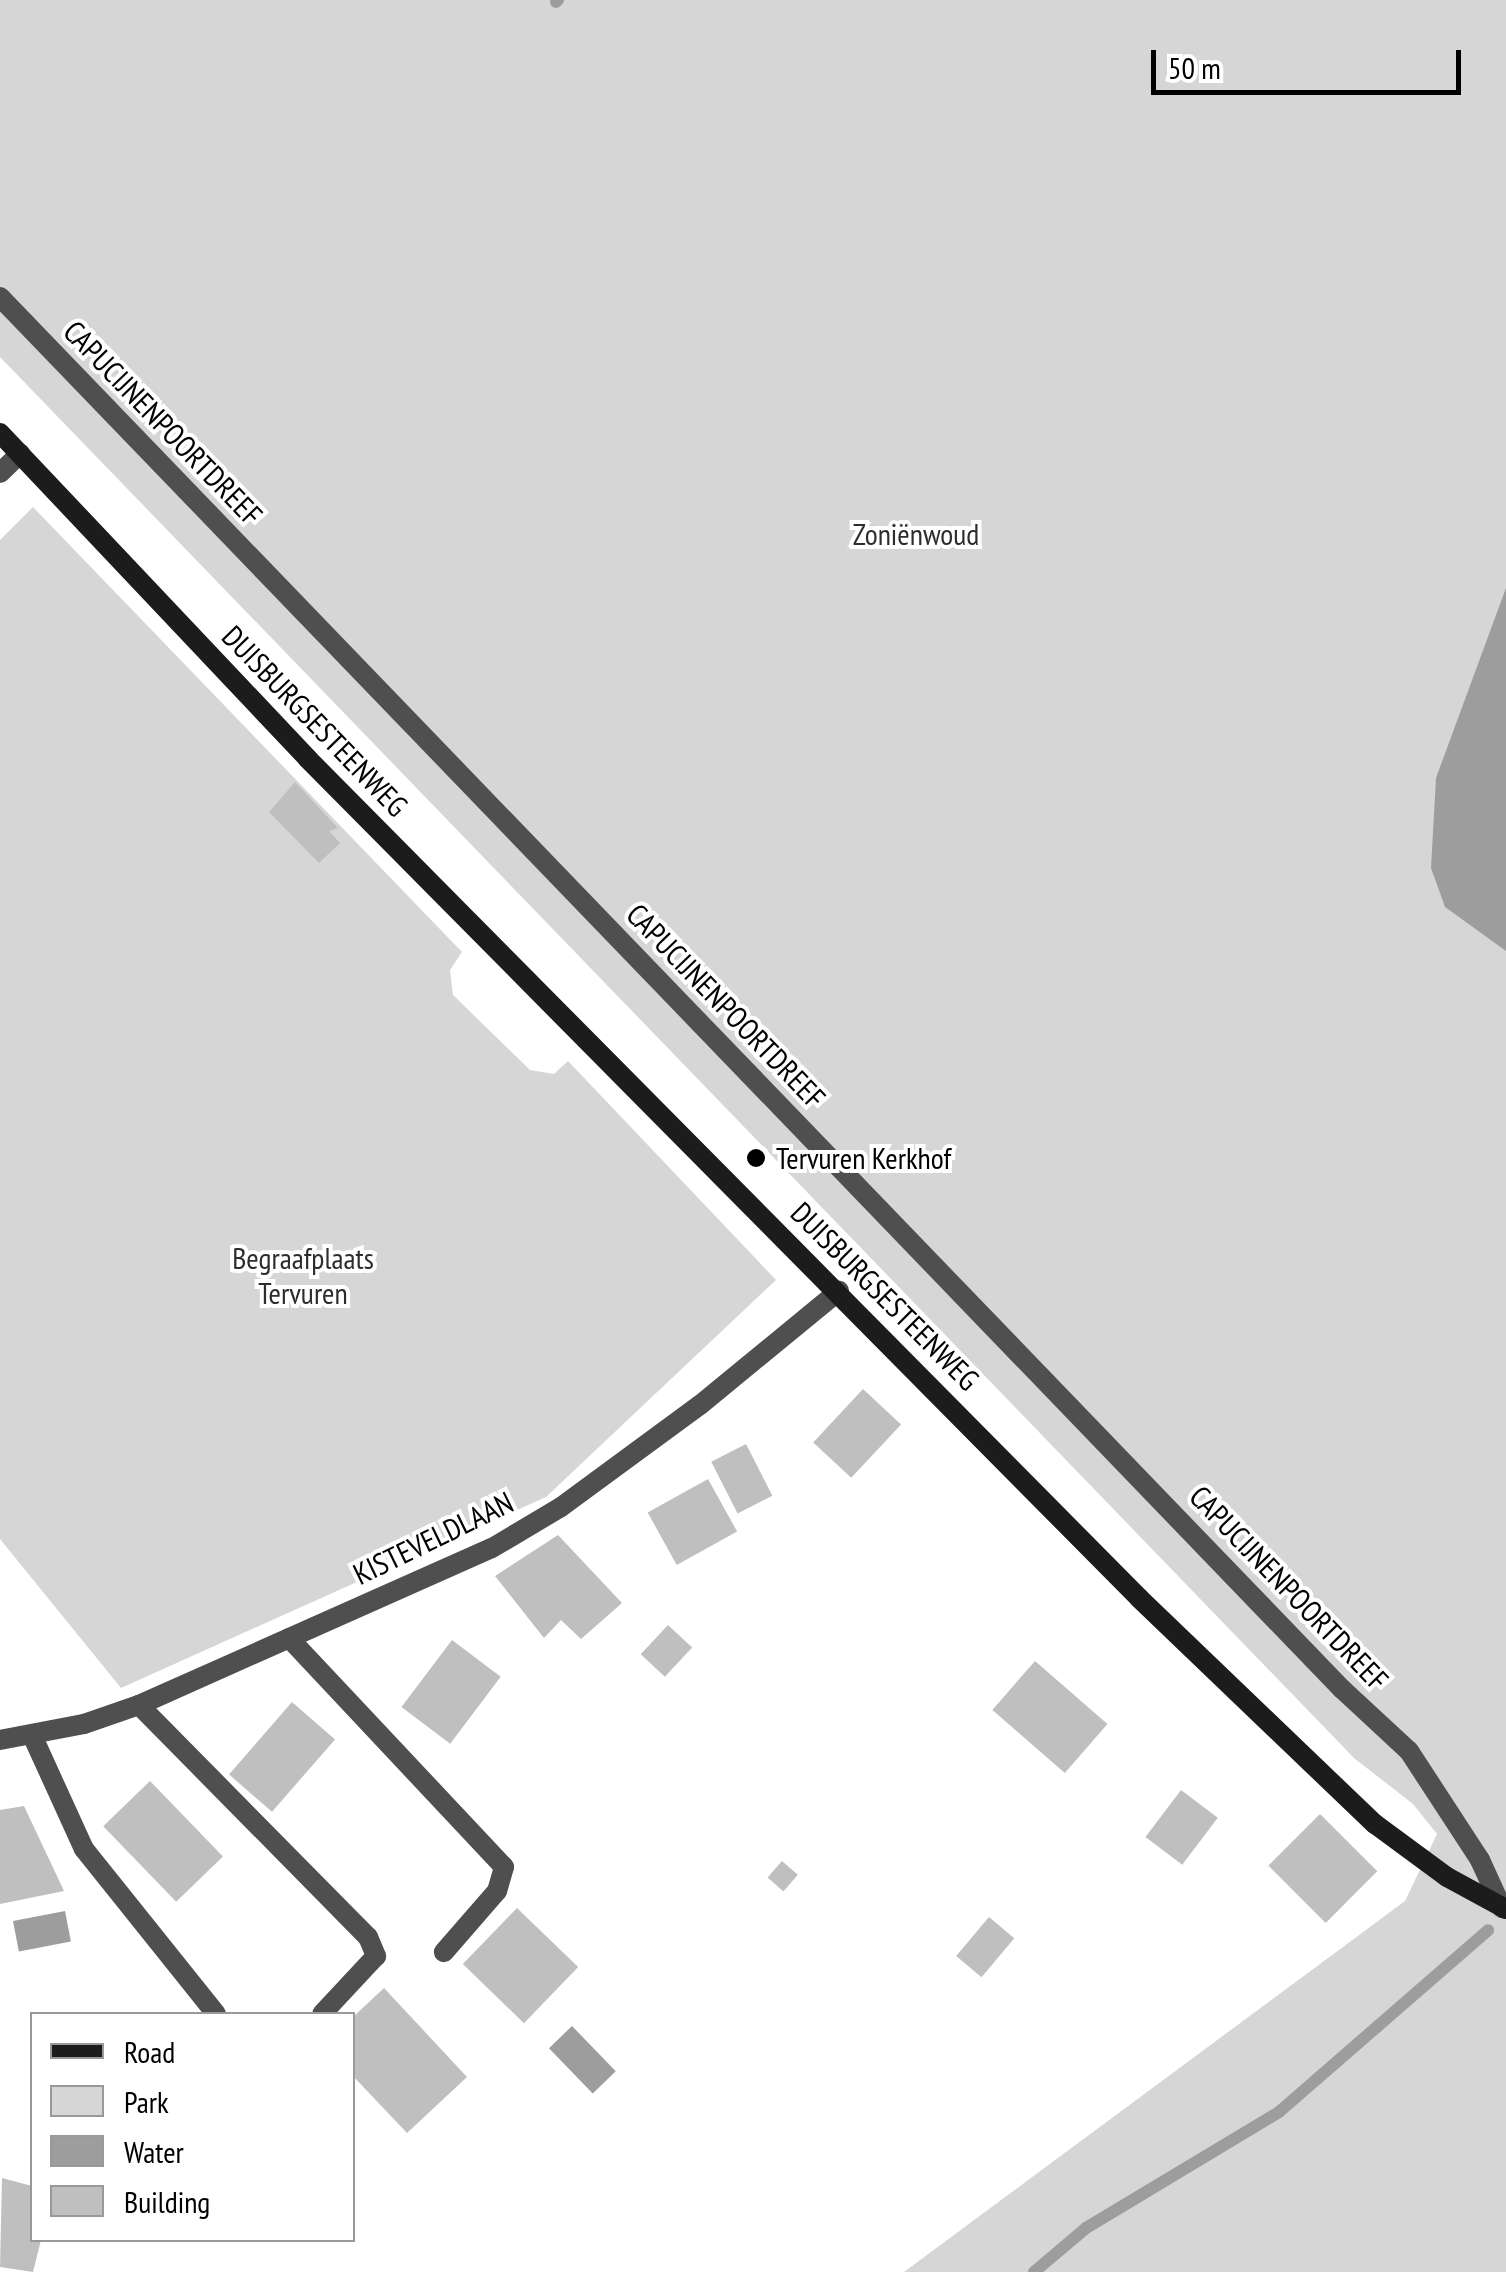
<!DOCTYPE html>
<html>
<head>
<meta charset="utf-8">
<style>
	body { margin:0 }
	#map { position:relative; width:1506px; height:2272px; overflow:hidden; background:#fff; font-family:"PT Sans Narrow",sans-serif }
	div>[style] { position:absolute }
	[style*='--x'] { left:calc(var(--x)*1px); top:calc(var(--y)*1px); width:calc(var(--w)*1px); rotate:calc(var(--a)*1deg) }
	.green>* { inset:0; background:#d6d6d6 }
	.water>* { inset:0; background:#9d9d9d; transform-origin:0 0 }
	.stream>* { height:12px; margin:-6px; padding:0 6px; transform-origin:6px; border-radius:6px; background:#9d9d9d }
	.building>* { inset:0; background:#bfbfbf; transform-origin:0 0 }
	.lane>* { height:20px; margin:-10px; padding:0 10px; transform-origin:10px; border-radius:10px; background:#4f4f4f }
	.street>* { height:20px; margin:-10px; padding:0 10px; transform-origin:10px; border-radius:10px; background:#4f4f4f }
	.secondary>* { height:20px; margin:-10px; padding:0 10px; transform-origin:10px; border-radius:10px; background:#1c1c1c }
	.dots>* { width:28px; height:28px; translate:-50% -50%; box-sizing:border-box; border:5px solid #fff; border-radius:50% }
	span { translate:-50% -50%; white-space:nowrap; text-align:center; line-height:1.15; -webkit-text-stroke:8px #fff; paint-order:stroke }
	.street-label { font-size:30px; color:#000 }
	.park-label { font-size:30px; color:#2d2d2d }
	.poi-label { font-size:30px; color:#000 }
	.left { translate:0 -50%; text-align:left }
	.legend { position:absolute; left:30px; top:2012px; width:325px; height:230px; box-sizing:border-box; background:#fff; border:2px solid #999; margin:0; padding:12px 18px; list-style:none; font-size:30px; color:#000 }
	.legend li { display:flex; align-items:center; gap:20px; height:50px }
	.legend b { width:50px; border:2px solid #999 }
	.scale { position:absolute; left:1151px; top:50px; width:310px; height:45px; box-sizing:border-box; border:5px solid #000; border-top:0; padding-left:12px; font-size:30px; line-height:35px; white-space:nowrap; color:#000; -webkit-text-stroke:8px #fff; paint-order:stroke }
</style>
</head>
<body>
<div id="map">
	<div class="green">
		<div style="clip-path:polygon(0 0,1506px 0,1506px 2272px,904px 2272px,1405px 1901px,1437px 1834px,1413px 1804px,1354px 1758px,0 357px)"></div>
		<div style="clip-path:polygon(33px 507px,462px 952px,450px 970px,453px 995px,530px 1070px,554px 1074px,568px 1061px,776px 1280px,546px 1497px,121px 1688px,0 1539px,0 540px)"></div>
	</div>
	<div class="water">
		<div style="clip-path:polygon(1506px 588px,1506px 951px,1445px 907px,1431px 868px,1436px 778px)"></div>
		<div style="left:65px;top:1911px;width:31px;height:53px;rotate:79deg"></div>
		<div style="left:572px;top:2026px;width:63px;height:32px;rotate:46deg"></div>
	</div>
	<div class="stream">
		<div style="--x:556;--y:2;--w:3;--a:-45"></div>
		<div style="--x:1034;--y:2272;--w:68;--a:-40.2"></div>
		<div style="--x:1086;--y:2228;--w:225;--a:-31"></div>
		<div style="--x:1279;--y:2112;--w:277;--a:-41"></div>
	</div>
	<div class="building">
		<div style="clip-path:polygon(295px 782px,338px 828px,329px 831px,340px 843px,319px 863px,269px 812px)"></div>
		<div style="left:863px;top:1389px;width:52px;height:73px;rotate:43deg"></div>
		<div style="left:746px;top:1444px;width:58px;height:39px;rotate:63deg"></div>
		<div style="left:708px;top:1479px;width:60px;height:69px;rotate:61deg"></div>
		<div style="clip-path:polygon(558px 1535px,622px 1603px,581px 1639px,561px 1620px,544px 1638px,495px 1576px)"></div>
		<div style="left:668px;top:1625px;width:33px;height:40px;rotate:43deg"></div>
		<div style="left:452px;top:1640px;width:61px;height:84px;rotate:37deg"></div>
		<div style="left:1035px;top:1661px;width:96px;height:65px;rotate:41deg"></div>
		<div style="left:292px;top:1702px;width:57px;height:96px;rotate:41deg"></div>
		<div style="left:150px;top:1781px;width:105px;height:65px;rotate:46deg"></div>
		<div style="left:1181px;top:1790px;width:46px;height:59px;rotate:37deg"></div>
		<div style="clip-path:polygon(24px 1806px,64px 1891px,0 1904px,0 1810px)"></div>
		<div style="left:1320px;top:1814px;width:81px;height:73px;rotate:45deg"></div>
		<div style="left:782px;top:1861px;width:21px;height:22px;rotate:41deg"></div>
		<div style="left:517px;top:1908px;width:85px;height:78px;rotate:44deg"></div>
		<div style="left:989px;top:1917px;width:33px;height:51px;rotate:40deg"></div>
		<div style="clip-path:polygon(384px 1988px,467px 2077px,407px 2133px,352px 2075px,352px 2018px)"></div>
		<div style="clip-path:polygon(2px 2178px,32px 2186px,32px 2240px,41px 2240px,33px 2272px,0 2267px)"></div>
	</div>
	<div class="lane">
		<div style="--x:0;--y:473;--w:28;--a:-44"></div>
		<div style="--x:289;--y:1638;--w:314;--a:46.8"></div>
		<div style="--x:504;--y:1867;--w:25;--a:106"></div>
		<div style="--x:497;--y:1891;--w:81;--a:131"></div>
		<div style="--x:139;--y:1705;--w:326;--a:45.4"></div>
		<div style="--x:368;--y:1937;--w:21;--a:67"></div>
		<div style="--x:376;--y:1956;--w:79;--a:133"></div>
		<div style="--x:32;--y:1735;--w:125;--a:65.5"></div>
		<div style="--x:84;--y:1849;--w:211;--a:51.3"></div>
	</div>
	<div class="street">
		<div style="--x:0;--y:297;--w:1934;--a:46.05"></div>
		<div style="--x:1342;--y:1689;--w:91;--a:42.8"></div>
		<div style="--x:1409;--y:1751;--w:130;--a:56.9"></div>
		<div style="--x:1480;--y:1860;--w:53;--a:65.4"></div>
		<div style="--x:0;--y:1740;--w:86;--a:-10.8"></div>
		<div style="--x:84;--y:1724;--w:58;--a:-19.1"></div>
		<div style="--x:139;--y:1705;--w:386;--a:-24"></div>
		<div style="--x:492;--y:1548;--w:80;--a:-30.7"></div>
		<div style="--x:561;--y:1507;--w:172;--a:-36.3"></div>
		<div style="--x:700;--y:1405;--w:180;--a:-39.4"></div>
	</div>
	<div class="secondary">
		<div style="--x:0;--y:433;--w:448;--a:46.6"></div>
		<div style="--x:308;--y:759;--w:1181;--a:45.27"></div>
		<div style="--x:1139;--y:1598;--w:327;--a:43.8"></div>
		<div style="--x:1375;--y:1824;--w:89;--a:36.4"></div>
		<div style="--x:1447;--y:1877;--w:67;--a:28.5"></div>
	</div>
	<div class="dots">
		<div style="left:756px;top:1158px;background:#000"></div>
	</div>
	<div class="street-label">
		<span style="left:163px;top:423px;rotate:46deg">CAPUCIJNENPOORTDREEF</span>
		<span style="left:315px;top:721px;rotate:46deg">DUISBURGSESTEENWEG</span>
		<span style="left:726px;top:1006px;rotate:46deg">CAPUCIJNENPOORTDREEF</span>
		<span style="left:885px;top:1296px;rotate:45deg">DUISBURGSESTEENWEG</span>
		<span style="left:433px;top:1538px;rotate:-26deg">KISTEVELDLAAN</span>
		<span style="left:1289px;top:1588px;rotate:46deg">CAPUCIJNENPOORTDREEF</span>
	</div>
	<div class="park-label">
		<span style="left:916px;top:534px">Zoniënwoud</span>
		<span style="left:303px;top:1275px">Begraafplaats<br>Tervuren</span>
	</div>
	<div class="poi-label">
		<span class="left" style="left:776px;top:1158px">Tervuren Kerkhof</span>
	</div>
	<ul class="legend">
	<li><b style="height:12px;background:#1c1c1c"></b>Road</li>
	<li><b style="height:28px;background:#d6d6d6"></b>Park</li>
	<li><b style="height:28px;background:#9d9d9d"></b>Water</li>
	<li><b style="height:28px;background:#bfbfbf"></b>Building</li>
	</ul>
	<div class="scale">50 m</div>
</div>
</body>
</html>
